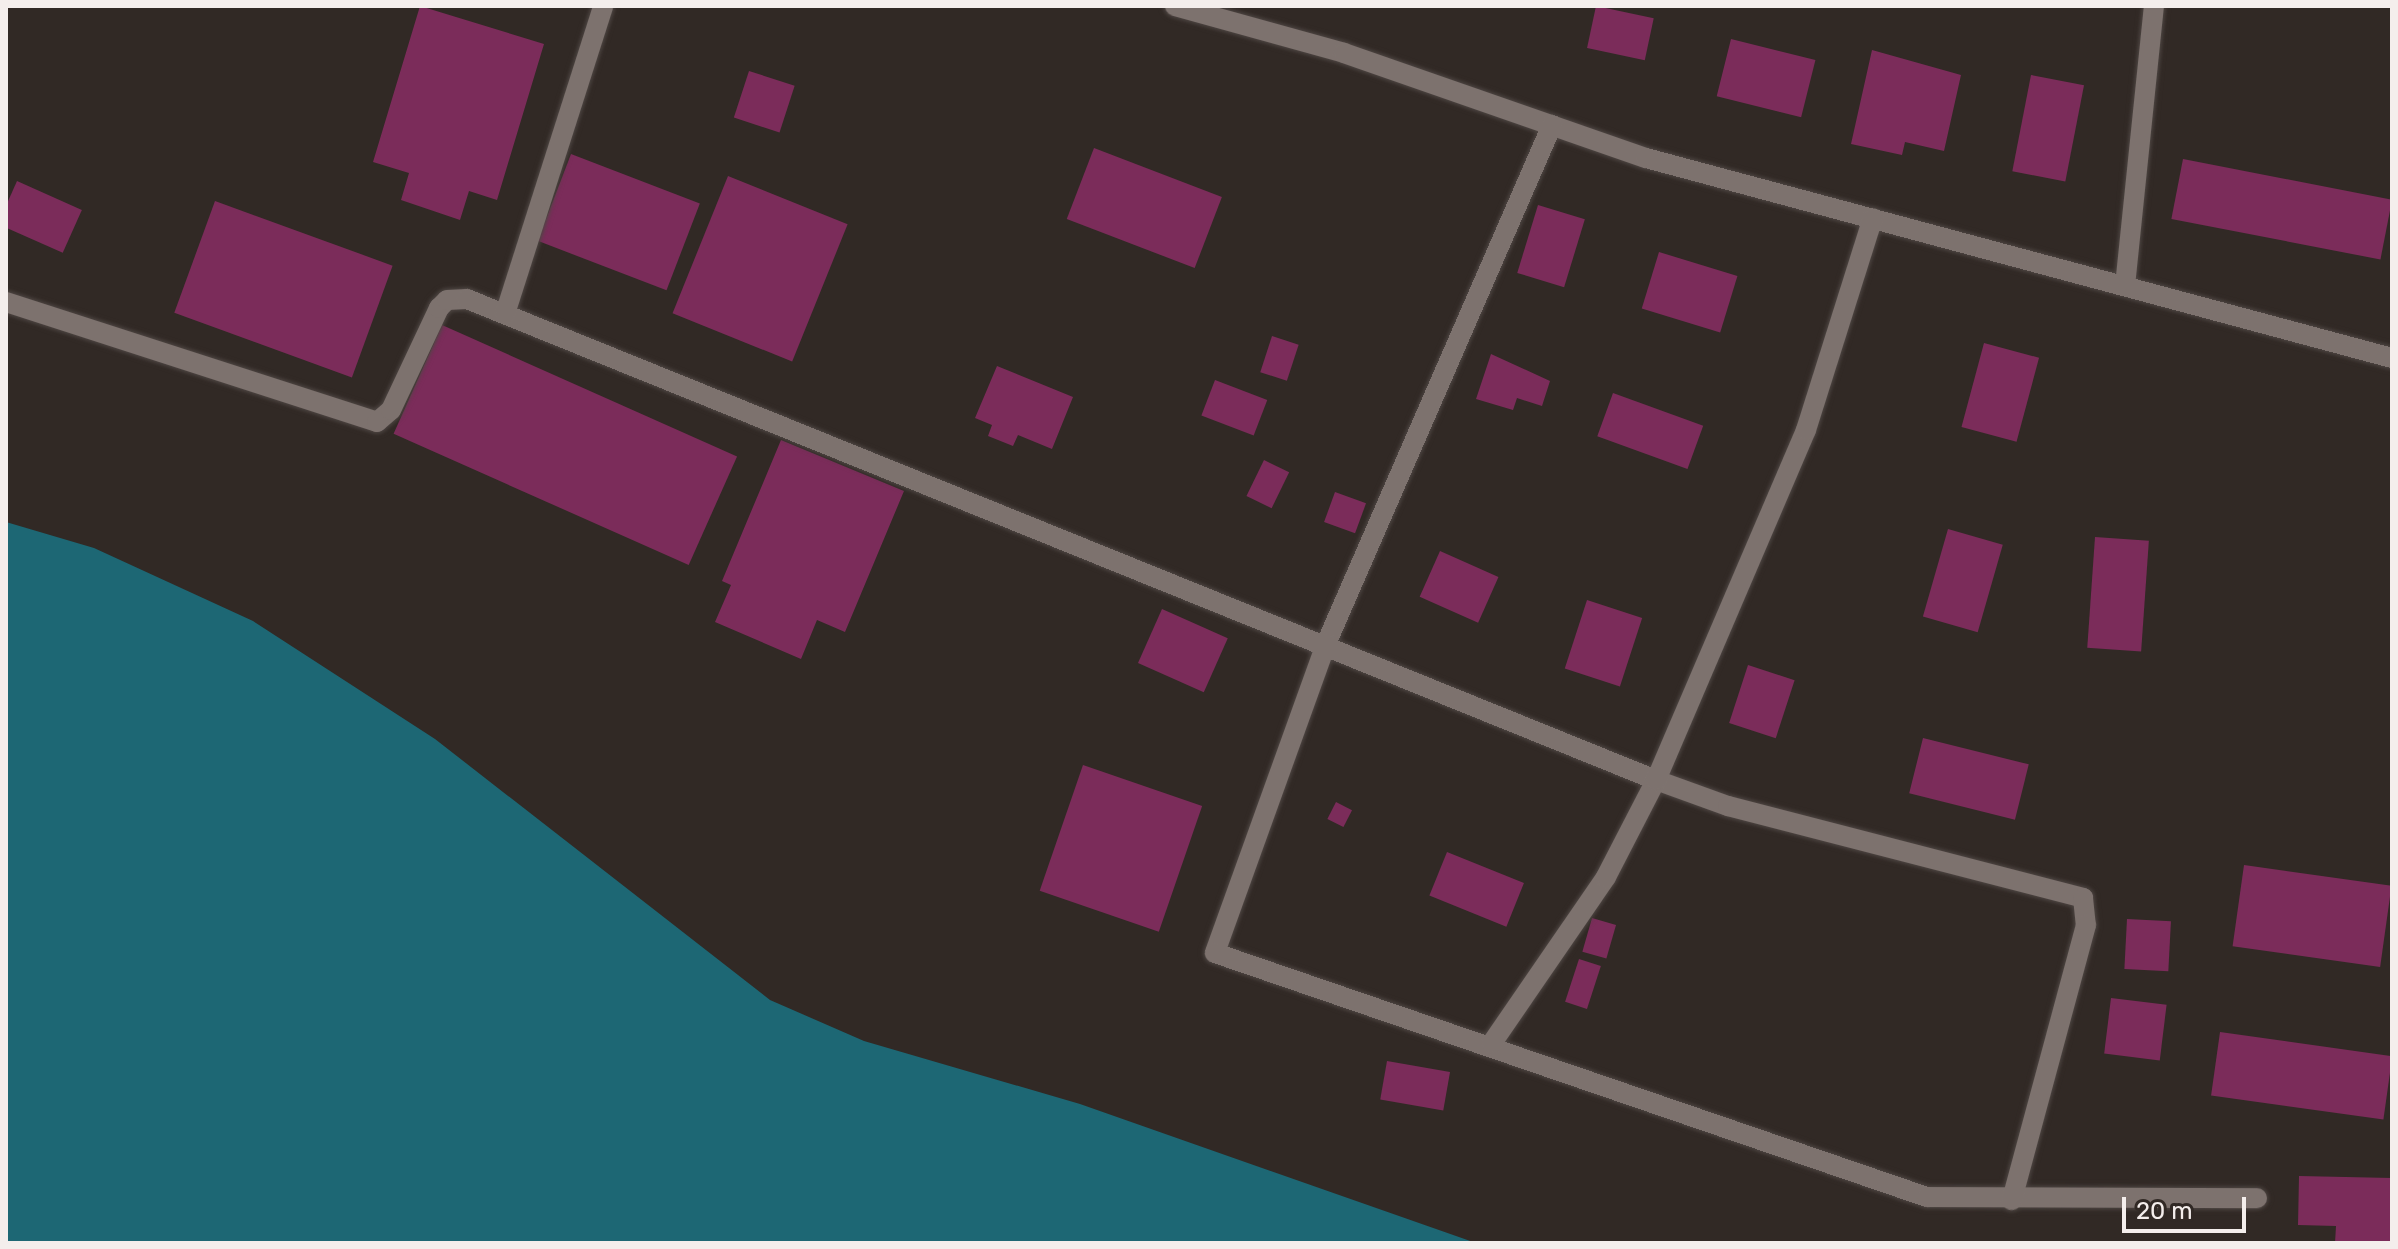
<!DOCTYPE html>
<html>
<head>
<meta charset="utf-8">
<style>
	body { margin:0 }
	#map { position:relative; width:2398px; height:1249px; overflow:hidden; background:#312925; font-family:Rubik,sans-serif }
	div>[style] { position:absolute }
	[style*='--x'] { left:calc(var(--x)*1px); top:calc(var(--y)*1px); width:calc(var(--w)*1px); rotate:calc(var(--a)*1deg) }
	.water>* { inset:0; background:#1d6774 }
	.building>* { inset:0; background:#7b2c5a; transform-origin:0 0 }
	.roads { filter:drop-shadow(0 0 2px #4e4643) drop-shadow(0 0 2px #4e4643) }
	.service>* { height:20px; margin:-10px; padding:0 10px; transform-origin:10px; border-radius:10px; background:#7d726e }
	.minor>* { height:20px; margin:-10px; padding:0 10px; transform-origin:10px; border-radius:10px; background:#7d726e }
	span { translate:-50% -50%; white-space:nowrap; text-align:center; line-height:1.15; -webkit-text-stroke:8px #312925; paint-order:stroke }
	.frame { position:absolute; inset:0; border:8px solid #f4eeec; pointer-events:none }
	.scale { position:absolute; left:2122px; top:1197px; width:124px; height:36px; box-sizing:border-box; border:4px solid #f4eeec; border-top:0; padding-left:10px; font-size:24px; line-height:28px; white-space:nowrap; color:#f4eeec; -webkit-text-stroke:6px #312925; paint-order:stroke }
</style>
</head>
<body>
<div id="map">
	<div class="water">
		<div style="clip-path:polygon(6px 522px,94px 548px,253px 621px,435px 739px,770px 1000px,864px 1041px,1080px 1104px,1476px 1243px,6px 1243px)"></div>
	</div>
	<div class="building">
		<div style="clip-path:polygon(420px 6px,544px 44px,497px 200px,469px 191px,460px 220px,401px 200px,409px 173px,373px 162px)"></div>
		<div style="left:1596px;top:6px;width:59px;height:43px;rotate:12deg"></div>
		<div style="left:1731px;top:39px;width:87px;height:59px;rotate:14deg"></div>
		<div style="clip-path:polygon(1872px 50px,1961px 75px,1944px 151px,1905px 142px,1902px 155px,1851px 144px)"></div>
		<div style="left:749px;top:71px;width:48px;height:49px;rotate:18deg"></div>
		<div style="left:2031px;top:75px;width:54px;height:98px;rotate:11deg"></div>
		<div style="left:1094px;top:148px;width:137px;height:76px;rotate:21deg"></div>
		<div style="left:571px;top:154px;width:138px;height:93px;rotate:21deg"></div>
		<div style="left:2183px;top:159px;width:213px;height:61px;rotate:11deg"></div>
		<div style="left:728px;top:176px;width:129px;height:148px;rotate:22deg"></div>
		<div style="left:17px;top:181px;width:71px;height:47px;rotate:24deg"></div>
		<div style="left:215px;top:201px;width:189px;height:119px;rotate:20deg"></div>
		<div style="left:1538px;top:205px;width:49px;height:71px;rotate:17deg"></div>
		<div style="left:1659px;top:252px;width:82px;height:59px;rotate:17deg"></div>
		<div style="left:442px;top:325px;width:323px;height:119px;rotate:24deg"></div>
		<div style="left:1272px;top:336px;width:28px;height:38px;rotate:18deg"></div>
		<div style="left:1984px;top:343px;width:57px;height:87px;rotate:15deg"></div>
		<div style="clip-path:polygon(1491px 354px,1550px 381px,1542px 406px,1517px 398px,1513px 410px,1476px 399px)"></div>
		<div style="clip-path:polygon(997px 366px,1073px 397px,1052px 449px,1018px 435px,1013px 446px,988px 436px,992px 425px,975px 418px)"></div>
		<div style="left:1215px;top:380px;width:56px;height:38px;rotate:21deg"></div>
		<div style="left:1613px;top:393px;width:96px;height:46px;rotate:20deg"></div>
		<div style="clip-path:polygon(781px 440px,904px 491px,845px 632px,817px 620px,801px 659px,715px 622px,731px 585px,722px 581px)"></div>
		<div style="left:1264px;top:460px;width:28px;height:40px;rotate:26deg"></div>
		<div style="left:1335px;top:492px;width:33px;height:32px;rotate:20deg"></div>
		<div style="left:1948px;top:529px;width:57px;height:91px;rotate:16deg"></div>
		<div style="left:2095px;top:537px;width:54px;height:111px;rotate:4deg"></div>
		<div style="left:1440px;top:551px;width:64px;height:50px;rotate:24deg"></div>
		<div style="left:1587px;top:600px;width:58px;height:72px;rotate:18deg"></div>
		<div style="left:1162px;top:609px;width:72px;height:59px;rotate:24deg"></div>
		<div style="left:1748px;top:665px;width:49px;height:61px;rotate:18deg"></div>
		<div style="left:1923px;top:738px;width:109px;height:57px;rotate:14deg"></div>
		<div style="left:1083px;top:765px;width:126px;height:133px;rotate:19deg"></div>
		<div style="left:1336px;top:802px;width:18px;height:19px;rotate:27deg"></div>
		<div style="left:1447px;top:852px;width:83px;height:47px;rotate:22deg"></div>
		<div style="left:2244px;top:865px;width:149px;height:82px;rotate:8deg"></div>
		<div style="left:1592px;top:918px;width:25px;height:35px;rotate:16deg"></div>
		<div style="left:2127px;top:919px;width:44px;height:50px;rotate:3deg"></div>
		<div style="left:1579px;top:959px;width:23px;height:45px;rotate:18deg"></div>
		<div style="left:2111px;top:998px;width:56px;height:56px;rotate:7deg"></div>
		<div style="left:2220px;top:1032px;width:174px;height:64px;rotate:8deg"></div>
		<div style="left:1387px;top:1061px;width:64px;height:39px;rotate:10deg"></div>
		<div style="clip-path:polygon(2299px 1176px,2392px 1178px,2392px 1243px,2335px 1243px,2336px 1226px,2298px 1225px)"></div>
	</div>
	<div class="roads">
		<div class="service">
			<div style="--x:2125;--y:286;--w:281;--a:-84.1"></div>
		</div>
		<div class="minor">
			<div style="--x:1175;--y:6;--w:175;--a:15.5"></div>
			<div style="--x:1344;--y:53;--w:320;--a:19.2"></div>
			<div style="--x:1646;--y:158;--w:772;--a:15.01"></div>
			<div style="--x:1552;--y:125;--w:566;--a:113.53"></div>
			<div style="--x:1326;--y:644;--w:328;--a:109.8"></div>
			<div style="--x:1215;--y:953;--w:753;--a:18.92"></div>
			<div style="--x:1927;--y:1197;--w:330;--a:0.2"></div>
			<div style="--x:6;--y:302;--w:390;--a:17.9"></div>
			<div style="--x:377;--y:422;--w:18;--a:-41"></div>
			<div style="--x:391;--y:410;--w:113;--a:-64.8"></div>
			<div style="--x:439;--y:308;--w:11;--a:-45"></div>
			<div style="--x:447;--y:300;--w:20;--a:-3"></div>
			<div style="--x:467;--y:299;--w:1283;--a:22.03"></div>
			<div style="--x:1656;--y:780;--w:77;--a:19.9"></div>
			<div style="--x:1728;--y:806;--w:367;--a:14.5"></div>
			<div style="--x:2083;--y:898;--w:27;--a:84"></div>
			<div style="--x:2086;--y:925;--w:285;--a:105.1"></div>
			<div style="--x:505;--y:314;--w:323;--a:-72.3"></div>
			<div style="--x:1492;--y:1043;--w:201;--a:-55.5"></div>
			<div style="--x:1606;--y:877;--w:109;--a:-62.7"></div>
			<div style="--x:1656;--y:780;--w:381;--a:-66.8"></div>
			<div style="--x:1806;--y:430;--w:222;--a:-72.5"></div>
		</div>
	</div>
	<div class="frame"></div>
	<div class="scale">20 m</div>
</div>
</body>
</html>
